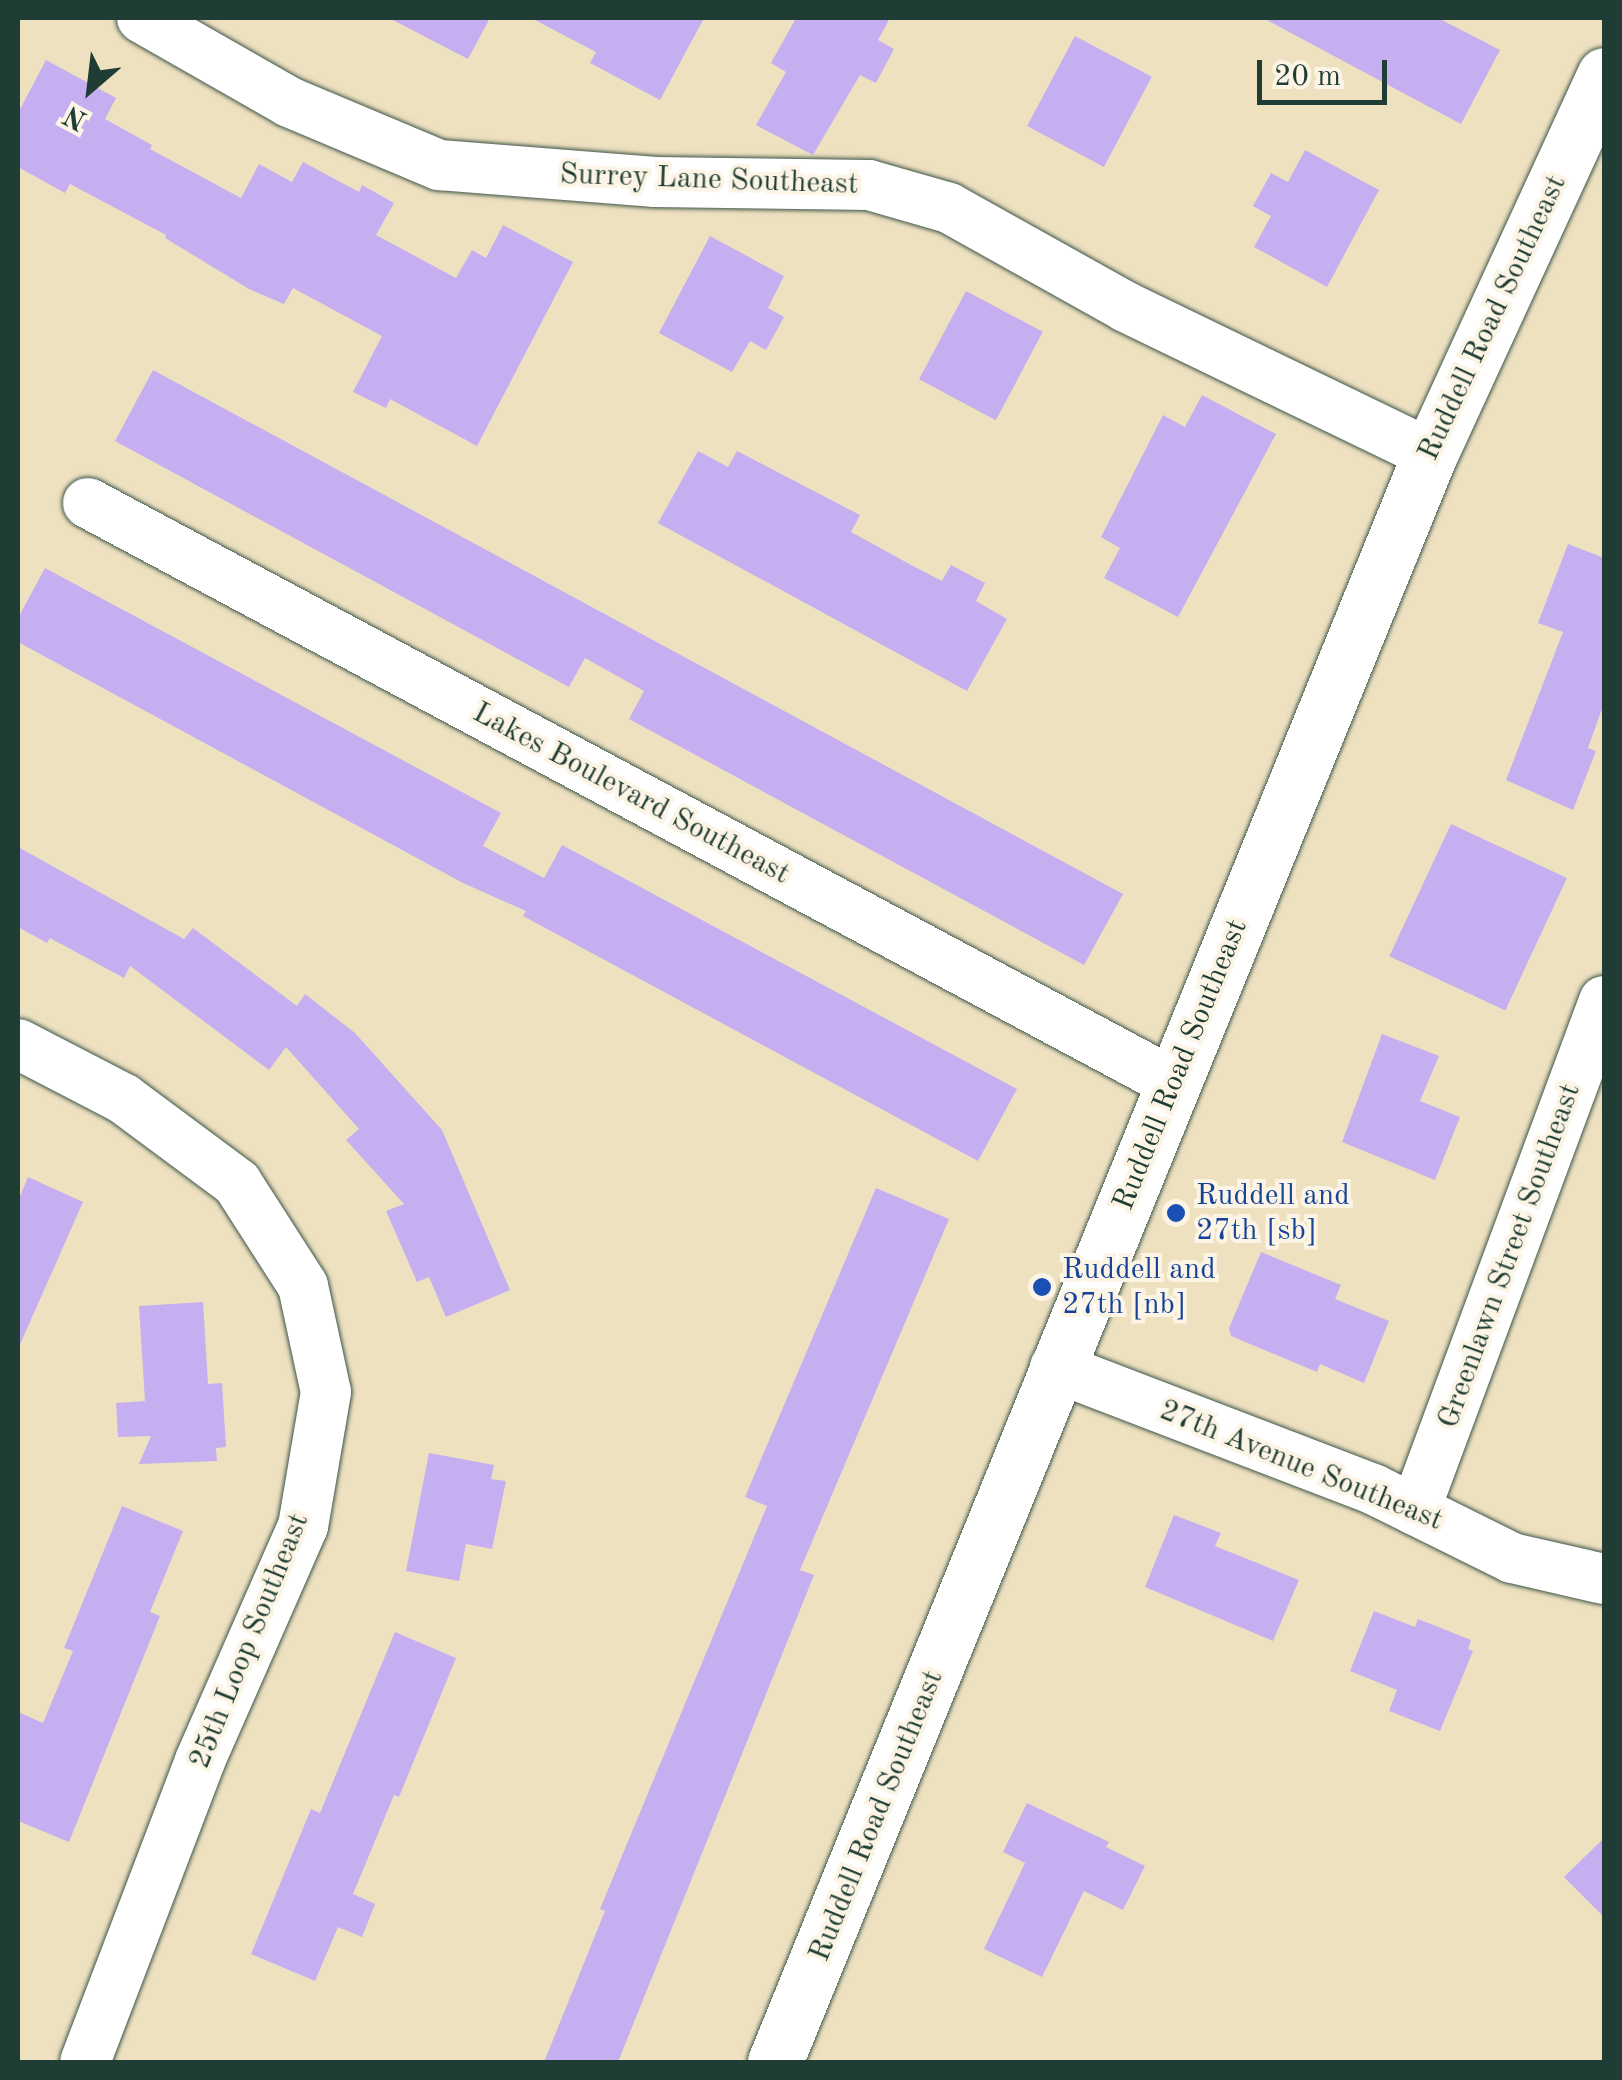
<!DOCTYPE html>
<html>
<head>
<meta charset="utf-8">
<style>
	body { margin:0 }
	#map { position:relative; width:1622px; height:2080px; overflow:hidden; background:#eee1c0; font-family:"Old Standard TT",serif }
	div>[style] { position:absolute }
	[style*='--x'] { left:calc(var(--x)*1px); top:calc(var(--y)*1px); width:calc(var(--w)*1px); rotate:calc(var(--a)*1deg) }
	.building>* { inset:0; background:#c5aff0; transform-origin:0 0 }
	.roads { filter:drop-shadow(0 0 2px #3e5649) drop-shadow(0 0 2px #3e5649) }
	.minor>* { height:50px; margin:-25px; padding:0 25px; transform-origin:25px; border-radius:25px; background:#fff }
	.major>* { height:55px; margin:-27.5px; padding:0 27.5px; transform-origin:27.5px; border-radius:27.5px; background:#fff }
	.dots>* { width:28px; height:28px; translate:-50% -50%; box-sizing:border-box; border:5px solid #fcf5e5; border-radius:50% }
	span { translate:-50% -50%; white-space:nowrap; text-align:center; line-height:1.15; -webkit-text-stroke:8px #fcf5e5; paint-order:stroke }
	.street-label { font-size:30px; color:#1f3d34 }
	.transit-label { font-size:30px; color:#164399 }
	.left { translate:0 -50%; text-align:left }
	.frame { position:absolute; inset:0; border:20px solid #1f3d34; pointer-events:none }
	.north { position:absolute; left:40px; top:40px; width:100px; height:100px; -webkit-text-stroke:8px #fcf5e5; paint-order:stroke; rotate:208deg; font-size:28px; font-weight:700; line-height:40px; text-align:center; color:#1f3d34 }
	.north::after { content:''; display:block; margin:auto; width:35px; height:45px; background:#1f3d34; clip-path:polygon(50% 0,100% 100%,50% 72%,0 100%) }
	.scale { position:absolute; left:1257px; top:60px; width:130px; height:45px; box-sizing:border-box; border:5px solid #1f3d34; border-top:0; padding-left:12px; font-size:30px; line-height:35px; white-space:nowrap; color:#1f3d34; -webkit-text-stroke:8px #fcf5e5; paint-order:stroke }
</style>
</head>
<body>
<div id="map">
	<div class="building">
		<div style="clip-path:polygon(389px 18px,490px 18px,468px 59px)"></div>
		<div style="clip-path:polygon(531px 18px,704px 18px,660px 100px,590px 63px,596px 52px)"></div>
		<div style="clip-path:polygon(796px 18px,890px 18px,878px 40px,894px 49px,876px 83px,860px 75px,813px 155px,756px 125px,786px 72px,771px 63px)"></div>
		<div style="clip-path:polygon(1263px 18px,1438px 18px,1500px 50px,1461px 124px)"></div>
		<div style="left:1075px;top:36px;width:87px;height:102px;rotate:28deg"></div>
		<div style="clip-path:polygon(46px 60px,116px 98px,105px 119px,152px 145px,150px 149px,241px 198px,259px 164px,292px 182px,303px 162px,359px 192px,362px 185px,394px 203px,376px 235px,456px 278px,472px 250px,486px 258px,503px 225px,573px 262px,477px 446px,390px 399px,386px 408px,353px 392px,382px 336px,293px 288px,284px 304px,249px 289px,165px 238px,166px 235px,70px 184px,65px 193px,18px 167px,18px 113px)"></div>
		<div style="clip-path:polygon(1305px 150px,1379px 190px,1327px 287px,1254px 247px,1271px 216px,1253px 206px,1271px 173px,1288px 182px)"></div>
		<div style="clip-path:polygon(710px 236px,784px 276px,768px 308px,784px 317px,766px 350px,750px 341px,732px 372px,659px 333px)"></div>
		<div style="left:966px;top:291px;width:87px;height:100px;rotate:28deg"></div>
		<div style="clip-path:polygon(153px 370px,1123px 894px,1084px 965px,629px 719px,644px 691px,585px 658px,569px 687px,115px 441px)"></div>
		<div style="clip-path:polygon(1202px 395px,1276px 434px,1178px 617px,1104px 578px,1120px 548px,1101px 537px,1163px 415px,1185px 427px)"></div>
		<div style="clip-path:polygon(698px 451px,728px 467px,737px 451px,860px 515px,851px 532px,913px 566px,942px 581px,951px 565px,985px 583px,976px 601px,1007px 619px,967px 691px,658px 523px)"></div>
		<div style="clip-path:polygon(1568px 544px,1604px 558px,1604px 703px,1588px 748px,1596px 751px,1573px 810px,1506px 780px,1563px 632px,1538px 623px)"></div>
		<div style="clip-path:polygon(45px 568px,501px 813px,483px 846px,544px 878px,562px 845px,1017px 1089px,978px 1161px,523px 916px,526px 911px,463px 883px,18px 642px,18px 618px)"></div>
		<div style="left:1451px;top:824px;width:128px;height:146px;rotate:25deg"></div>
		<div style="clip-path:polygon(18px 847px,184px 939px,193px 928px,297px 1006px,305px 994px,355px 1033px,442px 1130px,510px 1290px,446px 1317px,429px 1277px,417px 1282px,386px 1211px,404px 1204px,346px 1140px,359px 1129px,286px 1047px,269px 1070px,130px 966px,124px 978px,50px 938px,47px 943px,18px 927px)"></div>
		<div style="clip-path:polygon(1382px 1034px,1439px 1056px,1420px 1101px,1460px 1117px,1435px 1180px,1342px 1142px)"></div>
		<div style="clip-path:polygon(28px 1177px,83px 1202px,18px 1349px,18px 1201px)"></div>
		<div style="clip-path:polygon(876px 1188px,949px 1219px,800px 1570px,814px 1575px,618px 2062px,544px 2062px,605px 1911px,600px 1909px,767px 1506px,745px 1497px)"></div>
		<div style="clip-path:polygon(1261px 1252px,1341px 1285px,1335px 1299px,1389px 1321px,1364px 1383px,1320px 1364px,1317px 1372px,1231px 1336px,1229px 1328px)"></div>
		<div style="clip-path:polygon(203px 1302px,208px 1384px,222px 1383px,226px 1447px,216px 1448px,217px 1461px,139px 1464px,151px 1436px,118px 1437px,116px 1403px,145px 1401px,139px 1306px)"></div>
		<div style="clip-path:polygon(429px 1453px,494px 1465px,491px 1479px,506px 1481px,492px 1549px,466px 1544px,459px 1581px,406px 1571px)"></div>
		<div style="clip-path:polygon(122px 1506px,183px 1531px,150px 1612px,160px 1616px,69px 1842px,18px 1821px,18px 1712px,43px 1723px,73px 1651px,64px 1648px)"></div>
		<div style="clip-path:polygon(1174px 1515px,1221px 1533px,1215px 1546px,1299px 1580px,1273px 1641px,1145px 1587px)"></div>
		<div style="clip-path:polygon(1374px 1611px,1415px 1627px,1418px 1619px,1471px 1640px,1468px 1649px,1473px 1651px,1440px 1731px,1389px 1711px,1397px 1690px,1350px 1671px)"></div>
		<div style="clip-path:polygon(395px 1632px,456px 1658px,399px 1797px,394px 1795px,353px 1894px,375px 1904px,362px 1937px,338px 1927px,315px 1981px,251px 1954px,311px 1809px,320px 1813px)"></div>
		<div style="clip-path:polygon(1027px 1803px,1109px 1842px,1106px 1847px,1145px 1866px,1123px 1910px,1084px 1891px,1042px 1977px,984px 1949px,1025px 1863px,1003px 1852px)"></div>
		<div style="clip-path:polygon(1604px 1838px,1604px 1917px,1564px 1877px)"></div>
	</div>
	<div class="roads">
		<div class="minor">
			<div style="--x:142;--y:18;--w:169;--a:29.7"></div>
			<div style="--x:289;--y:102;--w:163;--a:22.8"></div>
			<div style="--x:439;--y:165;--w:217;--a:4.5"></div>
			<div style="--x:655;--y:182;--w:214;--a:0.8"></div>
			<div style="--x:869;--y:185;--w:83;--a:16"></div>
			<div style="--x:949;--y:208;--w:203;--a:29.2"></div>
			<div style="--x:1126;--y:307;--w:338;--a:25.8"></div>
			<div style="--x:88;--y:503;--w:1233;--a:28.12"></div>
			<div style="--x:18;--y:1044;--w:119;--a:27.4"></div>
			<div style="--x:124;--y:1099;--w:141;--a:36.6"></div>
			<div style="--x:237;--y:1183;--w:122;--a:57.3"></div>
			<div style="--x:303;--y:1286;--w:108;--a:77.8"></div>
			<div style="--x:326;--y:1392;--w:136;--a:99.7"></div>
			<div style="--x:303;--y:1526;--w:257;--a:113.7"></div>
			<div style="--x:200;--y:1761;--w:322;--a:110.9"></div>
			<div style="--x:1055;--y:1367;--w:341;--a:21"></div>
			<div style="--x:1373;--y:1489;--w:155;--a:26.4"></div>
			<div style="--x:1512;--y:1558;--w:94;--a:12.9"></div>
			<div style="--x:1415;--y:1510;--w:543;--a:-69.63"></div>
		</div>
		<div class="major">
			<div style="--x:775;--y:2062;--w:1736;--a:-67.84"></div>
			<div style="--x:1430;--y:454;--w:417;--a:-65.3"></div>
		</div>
	</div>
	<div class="dots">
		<div style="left:1176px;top:1213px;background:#1a4fb4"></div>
		<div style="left:1042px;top:1287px;background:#1a4fb4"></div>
	</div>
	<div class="street-label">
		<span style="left:709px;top:180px;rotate:2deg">Surrey Lane Southeast</span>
		<span style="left:1493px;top:318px;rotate:-65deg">Ruddell Road Southeast</span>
		<span style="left:631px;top:794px;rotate:28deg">Lakes Boulevard Southeast</span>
		<span style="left:1181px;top:1065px;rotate:-68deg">Ruddell Road Southeast</span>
		<span style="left:1510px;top:1256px;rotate:-70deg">Greenlawn Street Southeast</span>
		<span style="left:1301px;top:1466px;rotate:22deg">27th Avenue Southeast</span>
		<span style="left:250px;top:1641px;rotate:-68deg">25th Loop Southeast</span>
		<span style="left:877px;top:1816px;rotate:-68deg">Ruddell Road Southeast</span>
	</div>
	<div class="transit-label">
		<span class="left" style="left:1196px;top:1213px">Ruddell and<br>27th [sb]</span>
		<span class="left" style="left:1062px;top:1287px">Ruddell and<br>27th [nb]</span>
	</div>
	<div class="frame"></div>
	<div class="north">N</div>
	<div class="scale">20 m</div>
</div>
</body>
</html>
